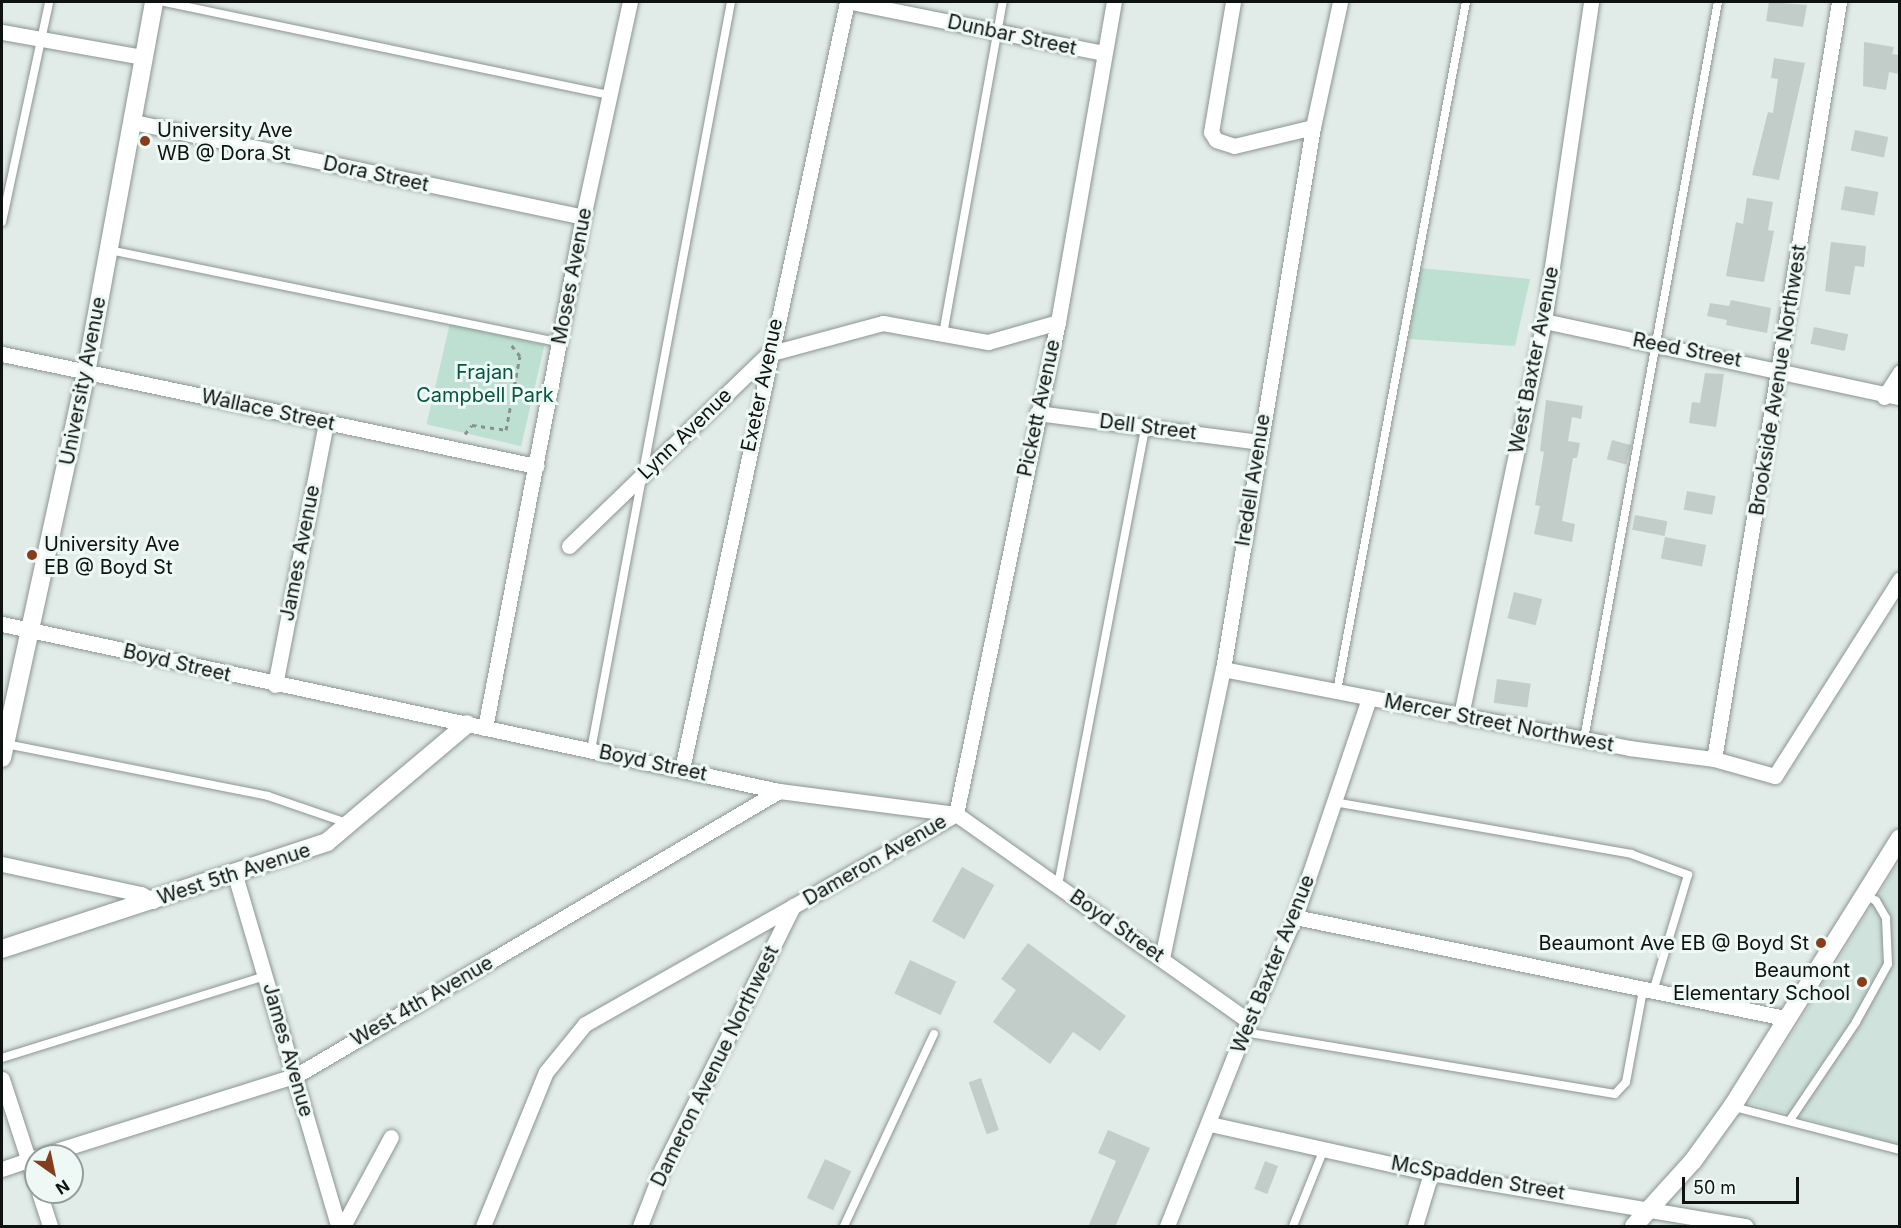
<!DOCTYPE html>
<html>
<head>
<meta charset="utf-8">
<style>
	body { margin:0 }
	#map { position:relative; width:1901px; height:1228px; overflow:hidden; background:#e1ebe7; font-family:Inter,sans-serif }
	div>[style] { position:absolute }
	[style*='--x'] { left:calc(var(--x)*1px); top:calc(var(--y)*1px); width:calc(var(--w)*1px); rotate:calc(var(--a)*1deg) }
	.built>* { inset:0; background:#cfe2db }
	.green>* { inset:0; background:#bde0d3; transform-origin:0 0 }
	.building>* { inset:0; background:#c2cdc9; transform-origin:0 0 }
	.path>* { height:3px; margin-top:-1.5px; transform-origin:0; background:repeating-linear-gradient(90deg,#89908e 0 4.5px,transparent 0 9px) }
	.roads { filter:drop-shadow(0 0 2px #8b9591) drop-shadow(0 0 2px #8b9591) }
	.service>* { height:8px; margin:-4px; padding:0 4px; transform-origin:4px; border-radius:4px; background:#fff }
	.minor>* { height:15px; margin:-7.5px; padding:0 7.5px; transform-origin:7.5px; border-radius:7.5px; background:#fff }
	.tertiary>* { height:18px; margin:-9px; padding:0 9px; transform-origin:9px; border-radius:9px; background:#fff }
	.dots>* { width:16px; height:16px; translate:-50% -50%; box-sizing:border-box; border:3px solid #eef9f5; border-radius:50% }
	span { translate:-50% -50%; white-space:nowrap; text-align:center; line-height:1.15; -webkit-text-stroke:6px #eef9f5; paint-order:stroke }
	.street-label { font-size:20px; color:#0e1211 }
	.poi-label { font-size:20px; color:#0e1211 }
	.left { translate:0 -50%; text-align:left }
	.right { translate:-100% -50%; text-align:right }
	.park-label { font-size:20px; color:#085442 }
	.frame { position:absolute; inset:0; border:3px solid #0e1211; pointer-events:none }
	.north { position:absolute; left:24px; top:1144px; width:60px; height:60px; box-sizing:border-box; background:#eef9f5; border:2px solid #949d9a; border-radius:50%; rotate:147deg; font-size:16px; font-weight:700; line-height:24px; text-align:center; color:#0e1211 }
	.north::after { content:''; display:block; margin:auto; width:21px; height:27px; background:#853e1d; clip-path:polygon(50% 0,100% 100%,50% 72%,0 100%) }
	.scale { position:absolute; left:1682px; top:1177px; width:117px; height:27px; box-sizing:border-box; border:3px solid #0e1211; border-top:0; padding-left:8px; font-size:18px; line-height:21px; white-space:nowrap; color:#0e1211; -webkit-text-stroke:4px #eef9f5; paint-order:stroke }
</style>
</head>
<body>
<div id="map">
	<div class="built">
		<div style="clip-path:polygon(1899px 862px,1899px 1145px,1749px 1103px)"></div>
	</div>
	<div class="green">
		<div style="clip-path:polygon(1420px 268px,1530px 279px,1515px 346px,1409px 339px)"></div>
		<div style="left:450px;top:323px;width:97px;height:104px;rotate:13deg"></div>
	</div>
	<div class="building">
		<div style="clip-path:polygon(1769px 2px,1807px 5px,1803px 27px,1766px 21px)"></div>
		<div style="clip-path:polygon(1864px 42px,1894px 47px,1892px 54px,1899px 55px,1899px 74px,1889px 72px,1886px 90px,1863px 86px)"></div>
		<div style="clip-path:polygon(1774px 58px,1805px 63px,1779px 180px,1752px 175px,1768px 112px,1773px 113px,1778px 79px,1771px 78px)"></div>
		<div style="left:1855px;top:130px;width:34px;height:21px;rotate:12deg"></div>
		<div style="left:1845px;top:186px;width:34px;height:24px;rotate:10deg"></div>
		<div style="clip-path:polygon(1747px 198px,1773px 202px,1768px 230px,1774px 231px,1764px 282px,1726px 276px,1736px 222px,1743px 224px)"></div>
		<div style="clip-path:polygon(1831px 242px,1866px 246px,1864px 267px,1855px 266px,1850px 295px,1825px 291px)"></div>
		<div style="clip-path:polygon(1731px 300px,1771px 308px,1767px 333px,1726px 325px,1727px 320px,1707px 316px,1710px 303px,1729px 306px)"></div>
		<div style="left:1814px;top:327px;width:35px;height:17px;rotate:12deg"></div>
		<div style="clip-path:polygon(1705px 373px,1724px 374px,1716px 427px,1689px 423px,1692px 402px,1700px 403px)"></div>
		<div style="clip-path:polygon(1546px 400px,1583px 406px,1581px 419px,1572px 417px,1568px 441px,1580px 443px,1577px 458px,1573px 458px,1562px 521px,1575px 524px,1572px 542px,1534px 534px,1540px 506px,1535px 505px,1544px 452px,1540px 451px)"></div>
		<div style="left:1612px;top:440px;width:20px;height:20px;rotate:15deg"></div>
		<div style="left:1687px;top:491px;width:29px;height:19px;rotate:10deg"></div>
		<div style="left:1635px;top:515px;width:33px;height:15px;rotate:11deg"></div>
		<div style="left:1665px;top:537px;width:42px;height:22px;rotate:11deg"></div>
		<div style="left:1514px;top:592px;width:29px;height:27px;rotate:14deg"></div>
		<div style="left:1497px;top:679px;width:34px;height:24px;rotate:8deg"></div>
		<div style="left:962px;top:867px;width:37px;height:62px;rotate:29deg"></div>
		<div style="clip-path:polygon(1028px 943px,1126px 1016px,1100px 1051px,1073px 1032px,1050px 1064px,993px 1022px,1016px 990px,1001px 979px)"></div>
		<div style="left:910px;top:960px;width:51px;height:37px;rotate:25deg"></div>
		<div style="left:981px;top:1078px;width:55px;height:13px;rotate:71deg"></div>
		<div style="clip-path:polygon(1108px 1130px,1150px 1148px,1115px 1227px,1088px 1227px,1116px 1161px,1098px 1153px)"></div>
		<div style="left:825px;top:1159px;width:29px;height:43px;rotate:25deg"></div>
		<div style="left:1265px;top:1161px;width:14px;height:30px;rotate:21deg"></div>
	</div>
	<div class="path">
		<div style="--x:465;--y:434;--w:11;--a:-52"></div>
		<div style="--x:472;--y:425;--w:34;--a:8"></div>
		<div style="--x:506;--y:430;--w:75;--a:-79.3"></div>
		<div style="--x:520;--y:356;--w:16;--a:-128"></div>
	</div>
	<div class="roads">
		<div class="service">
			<div style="--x:164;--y:2;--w:456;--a:11.8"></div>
			<div style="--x:2;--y:222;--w:225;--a:-77.9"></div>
			<div style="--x:109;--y:250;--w:459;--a:11.6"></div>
			<div style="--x:943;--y:334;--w:337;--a:-79.8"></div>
			<div style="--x:1337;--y:691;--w:701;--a:-79.4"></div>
			<div style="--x:1584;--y:739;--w:749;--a:-79.7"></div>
			<div style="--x:6;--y:744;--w:267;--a:11.2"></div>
			<div style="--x:268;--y:796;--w:83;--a:18.9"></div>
			<div style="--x:591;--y:750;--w:761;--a:-79.4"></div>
			<div style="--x:1334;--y:802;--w:302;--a:9.9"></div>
			<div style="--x:1631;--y:854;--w:61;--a:20.2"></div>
			<div style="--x:1688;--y:875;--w:122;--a:106.7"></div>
			<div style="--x:1058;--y:885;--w:466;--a:-79.2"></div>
			<div style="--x:1244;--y:1032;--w:376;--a:9.5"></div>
			<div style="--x:1615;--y:1094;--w:16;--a:-47"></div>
			<div style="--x:1626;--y:1082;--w:94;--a:-79.5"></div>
			<div style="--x:2;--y:1058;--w:276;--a:-17.3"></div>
			<div style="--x:1734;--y:1107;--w:171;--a:14.5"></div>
			<div style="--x:1790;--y:1120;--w:118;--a:-56"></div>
			<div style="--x:1856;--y:1022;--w:66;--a:-61.1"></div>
			<div style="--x:1888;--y:964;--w:46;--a:-92.5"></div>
			<div style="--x:1886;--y:918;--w:20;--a:-120"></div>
			<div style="--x:1876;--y:901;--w:12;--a:-149"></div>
			<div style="--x:844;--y:1226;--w:212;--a:-64.9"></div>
			<div style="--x:1293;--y:1226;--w:83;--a:-68.1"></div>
		</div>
		<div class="minor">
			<div style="--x:851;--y:2;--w:257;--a:11.4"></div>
			<div style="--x:1233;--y:2;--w:132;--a:99.6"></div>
			<div style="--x:1211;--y:132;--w:9;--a:58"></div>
			<div style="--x:1216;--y:140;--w:19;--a:18"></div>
			<div style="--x:1234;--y:146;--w:81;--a:-13.5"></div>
			<div style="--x:2;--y:32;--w:143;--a:10.1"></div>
			<div style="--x:133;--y:122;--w:460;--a:11.9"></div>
			<div style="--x:1544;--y:321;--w:364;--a:12.1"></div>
			<div style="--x:2;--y:354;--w:546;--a:11.85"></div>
			<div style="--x:1884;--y:397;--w:30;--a:-57"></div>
			<div style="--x:1037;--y:413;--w:224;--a:7.4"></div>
			<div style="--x:569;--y:546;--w:277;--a:-44"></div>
			<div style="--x:768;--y:354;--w:119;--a:-15.1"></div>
			<div style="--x:883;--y:323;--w:107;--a:10.3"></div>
			<div style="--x:988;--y:342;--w:73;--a:-15.9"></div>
			<div style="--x:2;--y:624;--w:795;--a:12.13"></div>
			<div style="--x:779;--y:791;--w:178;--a:7.4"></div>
			<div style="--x:956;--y:814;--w:358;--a:35.3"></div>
			<div style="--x:1223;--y:669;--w:414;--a:11"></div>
			<div style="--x:1629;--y:748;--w:86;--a:7.4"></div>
			<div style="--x:1714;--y:759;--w:63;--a:15.6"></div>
			<div style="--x:1775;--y:776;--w:233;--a:-57.6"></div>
			<div style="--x:275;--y:685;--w:268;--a:-79"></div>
			<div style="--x:1461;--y:715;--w:403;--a:-78.1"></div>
			<div style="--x:1544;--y:321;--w:322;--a:-81.6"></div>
			<div style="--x:485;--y:728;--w:520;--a:-79.14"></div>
			<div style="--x:583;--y:217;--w:220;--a:-77.7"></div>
			<div style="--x:1714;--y:759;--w:767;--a:-80.62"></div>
			<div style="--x:682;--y:769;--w:785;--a:-77.86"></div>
			<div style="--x:2;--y:864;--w:142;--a:12.2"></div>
			<div style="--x:141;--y:894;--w:14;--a:30"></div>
			<div style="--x:235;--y:875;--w:366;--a:73.6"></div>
			<div style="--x:1295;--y:917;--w:500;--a:11.65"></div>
			<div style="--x:1162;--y:958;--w:295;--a:-78.1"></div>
			<div style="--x:1223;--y:669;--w:549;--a:-80.57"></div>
			<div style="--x:1313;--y:127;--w:128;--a:-77.8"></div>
			<div style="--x:2;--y:1079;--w:109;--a:71.9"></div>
			<div style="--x:1210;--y:1124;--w:226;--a:12.5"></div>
			<div style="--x:1431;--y:1173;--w:319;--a:9.6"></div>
			<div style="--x:40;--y:1156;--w:269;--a:-17.5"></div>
			<div style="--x:297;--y:1075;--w:559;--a:-30.51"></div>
			<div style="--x:2;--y:1169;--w:36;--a:-19"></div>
			<div style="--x:39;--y:1192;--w:36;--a:72"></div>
			<div style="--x:343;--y:1226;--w:101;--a:-61.7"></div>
			<div style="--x:483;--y:1226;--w:166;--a:-67.8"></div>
			<div style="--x:546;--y:1072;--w:62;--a:-50.9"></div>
			<div style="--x:585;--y:1024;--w:426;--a:-29.5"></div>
			<div style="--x:956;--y:814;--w:502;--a:-78.29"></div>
			<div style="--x:1058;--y:322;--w:325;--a:-80.1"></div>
			<div style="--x:640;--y:1226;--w:61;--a:-68.9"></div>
			<div style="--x:662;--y:1169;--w:294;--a:-63.5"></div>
			<div style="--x:1167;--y:1226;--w:220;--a:-68.4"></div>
			<div style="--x:1248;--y:1021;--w:114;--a:-65.7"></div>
			<div style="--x:1295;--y:917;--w:231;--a:-71.3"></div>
			<div style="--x:1415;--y:1226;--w:55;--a:-73.2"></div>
		</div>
		<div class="tertiary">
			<div style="--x:2;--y:758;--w:394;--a:-77.7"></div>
			<div style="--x:86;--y:373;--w:377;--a:-79.6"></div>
			<div style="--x:2;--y:949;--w:342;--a:-18.2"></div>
			<div style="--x:327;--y:842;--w:183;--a:-40.1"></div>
			<div style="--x:1634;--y:1226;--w:88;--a:-47.8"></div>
			<div style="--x:1693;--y:1161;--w:67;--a:-54.2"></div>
			<div style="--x:1732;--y:1107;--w:317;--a:-58"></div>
		</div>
	</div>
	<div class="dots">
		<div style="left:145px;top:141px;background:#853e1d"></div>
		<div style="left:32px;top:555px;background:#853e1d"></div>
		<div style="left:1821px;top:943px;background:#853e1d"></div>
		<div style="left:1862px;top:982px;background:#853e1d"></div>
	</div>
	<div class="street-label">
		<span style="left:1012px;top:35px;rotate:12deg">Dunbar Street</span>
		<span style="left:376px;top:174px;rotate:12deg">Dora Street</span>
		<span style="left:572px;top:276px;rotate:-79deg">Moses Avenue</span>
		<span style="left:1687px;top:350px;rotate:11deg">Reed Street</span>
		<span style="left:1534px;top:360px;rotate:-79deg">West Baxter Avenue</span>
		<span style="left:1778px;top:380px;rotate:-81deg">Brookside Avenue Northwest</span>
		<span style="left:83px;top:381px;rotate:-79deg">University Avenue</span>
		<span style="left:762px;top:385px;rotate:-78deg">Exeter Avenue</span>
		<span style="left:1039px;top:408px;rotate:-78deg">Pickett Avenue</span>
		<span style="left:268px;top:410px;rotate:12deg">Wallace Street</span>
		<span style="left:1148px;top:427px;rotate:7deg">Dell Street</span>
		<span style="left:685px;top:434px;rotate:-44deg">Lynn Avenue</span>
		<span style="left:1253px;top:480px;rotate:-81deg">Iredell Avenue</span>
		<span style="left:300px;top:553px;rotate:-79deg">James Avenue</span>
		<span style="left:177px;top:663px;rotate:13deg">Boyd Street</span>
		<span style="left:1499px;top:723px;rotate:11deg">Mercer Street Northwest</span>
		<span style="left:653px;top:763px;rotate:12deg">Boyd Street</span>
		<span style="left:875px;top:860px;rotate:-30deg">Dameron Avenue</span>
		<span style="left:234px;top:874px;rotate:-18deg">West 5th Avenue</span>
		<span style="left:1117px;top:926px;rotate:35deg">Boyd Street</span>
		<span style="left:1273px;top:964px;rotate:-68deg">West Baxter Avenue</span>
		<span style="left:422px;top:1001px;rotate:-30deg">West 4th Avenue</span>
		<span style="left:288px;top:1050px;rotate:74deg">James Avenue</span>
		<span style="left:715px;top:1066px;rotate:-64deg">Dameron Avenue Northwest</span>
		<span style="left:1478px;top:1178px;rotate:10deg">McSpadden Street</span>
	</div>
	<div class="poi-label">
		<span class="left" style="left:157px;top:142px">University Ave<br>WB @ Dora St</span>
		<span class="left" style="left:44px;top:556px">University Ave<br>EB @ Boyd St</span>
		<span class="right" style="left:1809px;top:943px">Beaumont Ave EB @ Boyd St</span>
		<span class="right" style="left:1850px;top:982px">Beaumont<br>Elementary School</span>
	</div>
	<div class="park-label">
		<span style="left:485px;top:384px">Frajan<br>Campbell Park</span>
	</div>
	<div class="frame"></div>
	<div class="north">N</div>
	<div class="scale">50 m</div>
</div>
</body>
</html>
